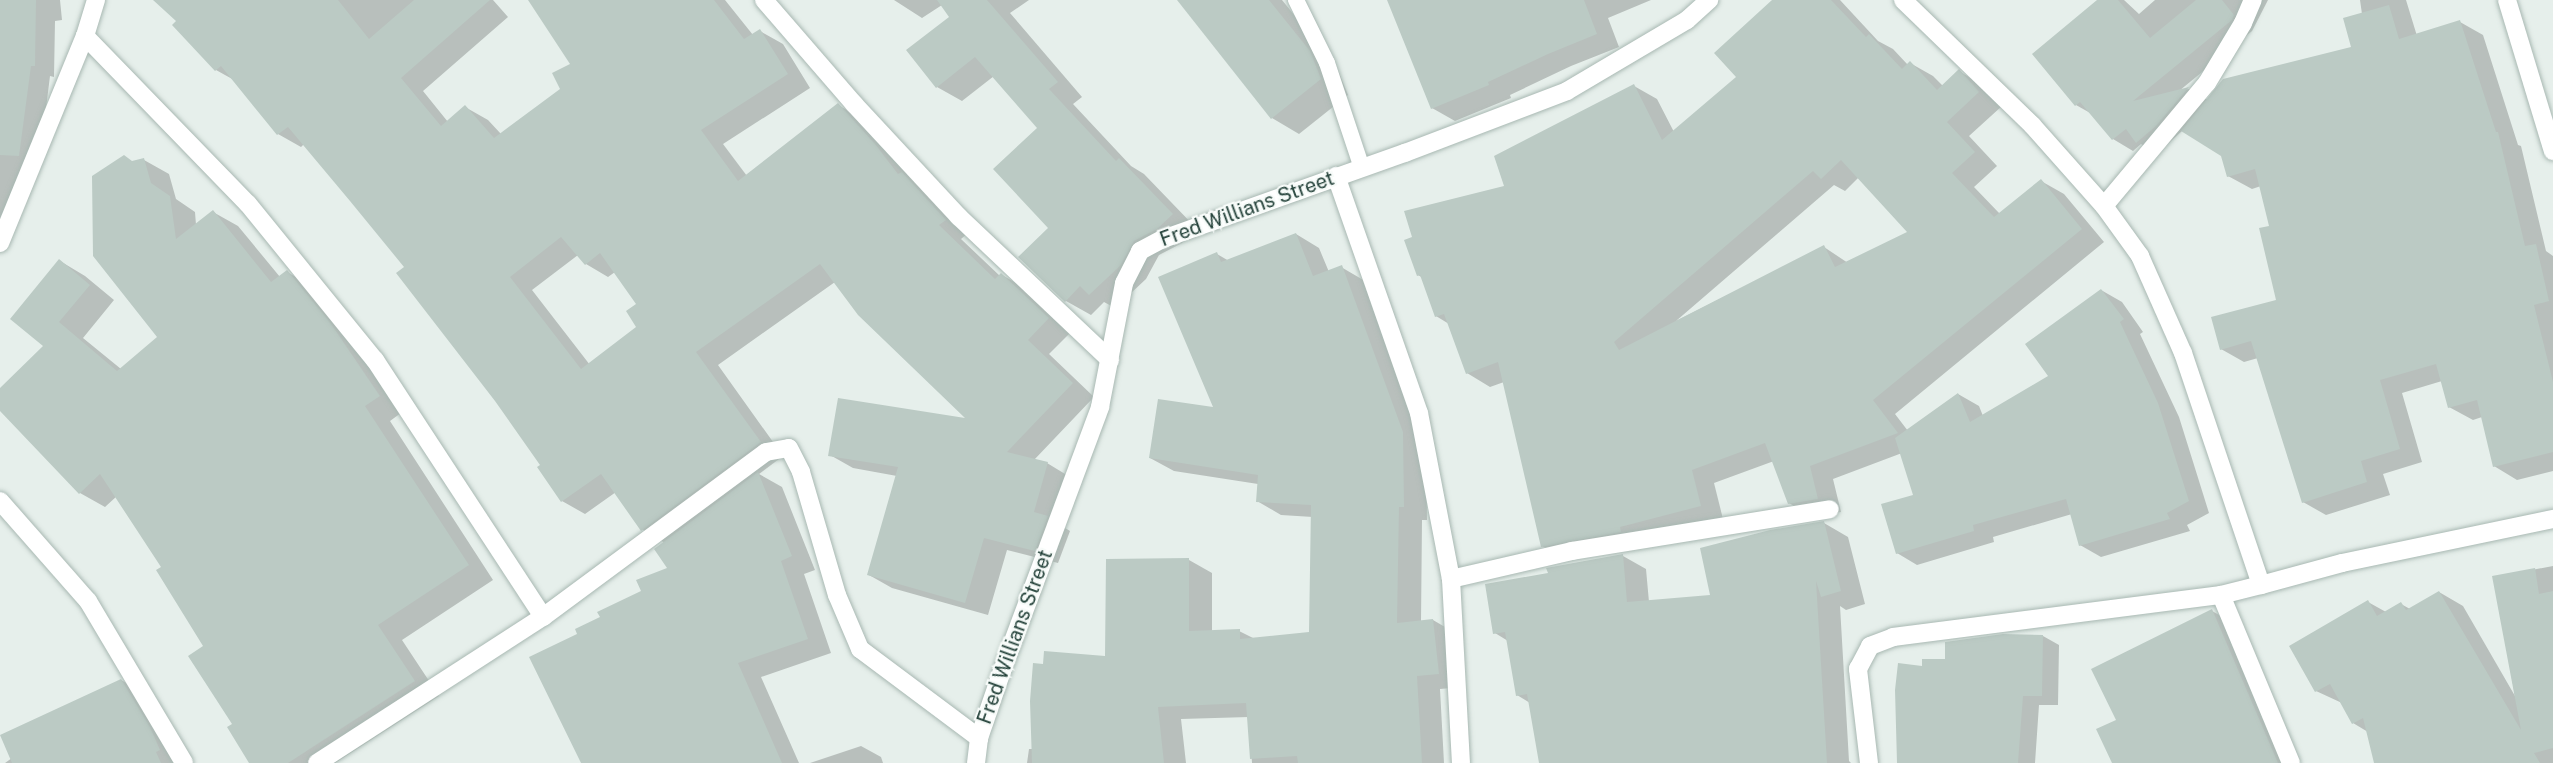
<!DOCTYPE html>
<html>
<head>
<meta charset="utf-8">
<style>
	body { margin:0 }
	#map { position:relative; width:2553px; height:763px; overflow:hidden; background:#e6efeb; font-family:"Public Sans",sans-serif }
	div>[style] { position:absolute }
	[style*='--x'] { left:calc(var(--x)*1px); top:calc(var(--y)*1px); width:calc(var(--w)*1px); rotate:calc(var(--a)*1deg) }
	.shadow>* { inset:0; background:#0003 }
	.building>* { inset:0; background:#bbcac4 }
	.roads { filter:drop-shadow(0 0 2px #a8b8b2) drop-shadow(0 0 2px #a8b8b2) }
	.lane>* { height:16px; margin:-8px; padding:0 8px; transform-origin:8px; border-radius:8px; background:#fff }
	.street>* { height:18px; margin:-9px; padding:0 9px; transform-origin:9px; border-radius:9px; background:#fff }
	span { translate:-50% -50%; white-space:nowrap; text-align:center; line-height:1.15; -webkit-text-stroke:4.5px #f7fbf9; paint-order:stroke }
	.street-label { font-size:20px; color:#24423a }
</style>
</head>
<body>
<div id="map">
	<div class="shadow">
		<div style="clip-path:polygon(0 0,60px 0,62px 20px,55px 21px,54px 77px,50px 76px,40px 157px,0 252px)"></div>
		<div style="clip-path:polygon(evenodd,155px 0,493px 0,508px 17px,423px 91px,448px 122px,465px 107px,488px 120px,501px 134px,562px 89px,572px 65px,530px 0,725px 0,753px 35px,760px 31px,783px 44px,810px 88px,723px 144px,747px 176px,838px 105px,861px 118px,968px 233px,961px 239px,1000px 276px,1002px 275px,1025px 288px,1071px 332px,1049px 354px,1094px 397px,1034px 460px,1047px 463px,1070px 477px,1057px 523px,1070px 531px,1058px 563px,1007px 550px,988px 615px,892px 588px,869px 575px,897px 476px,853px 468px,830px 455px,970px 420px,835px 282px,718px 365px,783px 456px,759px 474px,782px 487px,815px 570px,804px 574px,831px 653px,761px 677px,799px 763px,582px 763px,579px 635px,643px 591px,670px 568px,665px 543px,642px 529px,616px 492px,585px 514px,562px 501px,542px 465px,406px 267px,304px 144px,301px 147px,278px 134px,234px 80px,216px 70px,178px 21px,155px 0,578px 255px,586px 264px,608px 277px,615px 272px,638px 304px,638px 327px,590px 365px,532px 290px,578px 255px)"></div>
		<div style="clip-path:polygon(894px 0,1029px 0,1010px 13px,1082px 97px,1073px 104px,1131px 166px,1144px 174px,1197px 229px,1182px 243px,1159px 255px,1146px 279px,1115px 308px,1104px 302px,1091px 315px,1066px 301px,1050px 228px,1040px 128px,994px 76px,962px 101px,937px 87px,951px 17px,942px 5px,922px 18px)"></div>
		<div style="clip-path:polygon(1179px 0,1282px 0,1337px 68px,1348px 95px,1299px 134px,1272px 118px)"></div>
		<div style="clip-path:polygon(1388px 0,1651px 0,1608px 18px,1619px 47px,1571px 66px,1510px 95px,1511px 98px,1455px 121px,1432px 108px)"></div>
		<div style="clip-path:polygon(evenodd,1774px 0,1840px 0,1878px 41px,1893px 49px,1908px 65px,1910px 63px,1933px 76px,1943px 86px,1959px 71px,1982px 85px,2002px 106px,1969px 136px,1997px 166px,1974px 187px,2000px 214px,2041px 181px,2064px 194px,2104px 242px,1895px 414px,1908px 431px,1958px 394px,1979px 406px,1983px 416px,2050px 376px,2101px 290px,2122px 302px,2143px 332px,2140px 334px,2179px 417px,2209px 513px,2187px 525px,2190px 531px,2101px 557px,2080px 545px,2072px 514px,1993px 537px,1994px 542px,1917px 565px,1897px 553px,1915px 496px,1902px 453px,1833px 479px,1841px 512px,1812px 517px,1789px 503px,1774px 461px,1714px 483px,1723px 519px,1566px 559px,1542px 546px,1504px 382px,1490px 387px,1467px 373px,1449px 324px,1436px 316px,1423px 278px,1418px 275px,1506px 187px,1634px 86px,1657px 99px,1674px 132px,1738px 77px,1774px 0,1859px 177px,1909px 232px,1848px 263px,1824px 247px,1676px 321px,1834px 185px,1845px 191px,1859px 177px)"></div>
		<div style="clip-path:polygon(2100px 0,2124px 0,2139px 14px,2155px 0,2268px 0,2252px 31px,2179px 91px,2189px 89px,2208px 100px,2353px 48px,2362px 14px,2360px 0,2406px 0,2417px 36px,2460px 22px,2483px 35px,2518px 145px,2521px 146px,2546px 251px,2553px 256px,2553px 471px,2517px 480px,2494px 466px,2482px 417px,2473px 420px,2449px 407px,2442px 381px,2402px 393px,2422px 462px,2383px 474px,2390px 495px,2326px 515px,2303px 502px,2258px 358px,2244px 362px,2221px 349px,2277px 301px,2271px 227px,2261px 186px,2252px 189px,2228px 176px,2223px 155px,2183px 130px,2158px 153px,2141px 144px,2133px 151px,2113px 139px,2092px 114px,2076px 105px)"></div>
		<div style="clip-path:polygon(144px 160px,169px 174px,176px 199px,195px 212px,196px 225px,213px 212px,238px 226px,280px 277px,287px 272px,312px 286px,405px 410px,390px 421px,493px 580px,402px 640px,439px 696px,335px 763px,251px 763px,205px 647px,164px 567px,117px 496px,105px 507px,80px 493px,0 409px,0 390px,45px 346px,60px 261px,85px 276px,114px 300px,83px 338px,121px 369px,159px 337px,134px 162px)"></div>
		<div style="clip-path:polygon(1296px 234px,1319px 248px,1329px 272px,1341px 267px,1365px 281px,1426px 446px,1427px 520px,1422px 520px,1421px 622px,1433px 620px,1457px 634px,1462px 687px,1440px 689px,1444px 763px,1252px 763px,1249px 717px,1181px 719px,1186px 763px,1027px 763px,1029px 749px,1033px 749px,1189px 560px,1212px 573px,1212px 632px,1239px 631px,1255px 639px,1311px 633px,1313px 517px,1281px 515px,1257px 501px,1258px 484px,1174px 471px,1150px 458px,1215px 409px,1217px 254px,1229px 261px)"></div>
		<div style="clip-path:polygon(1824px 523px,1848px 537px,1865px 604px,1846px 610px,1840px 606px,1849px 761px,1851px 763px,1540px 763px,1530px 703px,1517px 695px,1508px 641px,1495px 633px,1550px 574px,1623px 556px,1646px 569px,1649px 602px,1712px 596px)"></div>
		<div style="clip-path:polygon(2553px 566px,2553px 763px,2375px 763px,2368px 732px,2353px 723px,2342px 703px,2316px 691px,2368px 602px,2386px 612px,2401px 604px,2410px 609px,2439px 592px,2463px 606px,2515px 696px,2494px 577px)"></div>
		<div style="clip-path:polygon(2212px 611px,2237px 625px,2297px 763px,2113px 763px,2118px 721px)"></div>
		<div style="clip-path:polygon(2043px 636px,2059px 645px,2058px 705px,2039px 705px,2035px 763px,1899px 763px,1923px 668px)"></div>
		<div style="clip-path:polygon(121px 680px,147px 695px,185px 763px,5px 763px)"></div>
		<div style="clip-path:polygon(861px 746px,881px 757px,883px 763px,810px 763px)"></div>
	</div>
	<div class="building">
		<div style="clip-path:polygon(0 0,36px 0,35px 66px,31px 66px,19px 156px,0 155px)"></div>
		<div style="clip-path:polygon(evenodd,153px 0,338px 0,369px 39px,414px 0,490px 0,401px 78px,441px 126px,465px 105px,494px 138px,560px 89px,552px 73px,570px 64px,528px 0,714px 0,744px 39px,760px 29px,788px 74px,701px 130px,738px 181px,838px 103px,875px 144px,898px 174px,902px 172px,946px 220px,939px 225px,995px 279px,1001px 273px,1049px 318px,1028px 340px,1073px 383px,1007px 452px,1048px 462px,1034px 512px,1048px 516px,1035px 551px,984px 538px,965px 603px,867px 575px,898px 467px,828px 456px,838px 398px,965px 418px,858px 315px,820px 264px,696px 352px,761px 442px,641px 531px,601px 474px,561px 502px,537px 467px,540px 465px,495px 401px,396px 273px,404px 267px,350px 201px,288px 127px,277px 135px,221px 66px,215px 71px,172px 25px,176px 21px,153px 0,561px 237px,585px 265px,600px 253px,636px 304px,626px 311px,636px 327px,581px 369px,510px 277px,561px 237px)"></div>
		<div style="clip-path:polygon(937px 0,987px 0,1058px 82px,1049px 89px,1116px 161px,1119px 158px,1173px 214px,1157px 229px,1134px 241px,1121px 265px,1089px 295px,1080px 286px,1065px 302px,1018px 257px,1048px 228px,993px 169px,1037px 128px,975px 57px,936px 88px,906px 50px,949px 17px)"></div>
		<div style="clip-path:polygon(1177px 0,1269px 0,1310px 51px,1321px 79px,1271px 119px)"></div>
		<div style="clip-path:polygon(1387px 0,1584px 0,1597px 34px,1548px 54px,1488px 82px,1489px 85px,1431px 109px)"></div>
		<div style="clip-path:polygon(evenodd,1772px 0,1831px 0,1866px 37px,1869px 34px,1902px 69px,1910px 61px,1937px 90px,1959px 69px,1979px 92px,1947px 122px,1975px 152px,1952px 173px,1994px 217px,2041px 179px,2082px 229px,1873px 400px,1898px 433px,1810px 466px,1818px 499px,1788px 504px,1765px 443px,1692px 470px,1701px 506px,1620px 527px,1621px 532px,1541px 547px,1498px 362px,1466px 374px,1444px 314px,1435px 317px,1420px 275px,1417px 276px,1404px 240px,1412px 237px,1404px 211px,1504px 186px,1494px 156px,1634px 84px,1662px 140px,1736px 77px,1714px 53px,1772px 0,1841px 160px,1907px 232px,1835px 267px,1824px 245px,1619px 350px,1614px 342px,1813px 171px,1821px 179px,1841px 160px)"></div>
		<div style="clip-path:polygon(2097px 0,2118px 0,2150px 38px,2196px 0,2222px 0,2234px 15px,2232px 20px,2133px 101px,2189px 87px,2156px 126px,2136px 143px,2126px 129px,2112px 140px,2080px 102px,2075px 106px,2032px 54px)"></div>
		<div style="clip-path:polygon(2389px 5px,2399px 39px,2460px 20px,2496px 132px,2498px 132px,2525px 246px,2536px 244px,2549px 301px,2534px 305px,2553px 382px,2553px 452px,2493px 467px,2477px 400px,2448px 408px,2436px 364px,2380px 380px,2400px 449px,2361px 461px,2367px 482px,2302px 503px,2251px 341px,2220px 350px,2211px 317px,2276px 300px,2259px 228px,2269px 226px,2255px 169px,2227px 177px,2221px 156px,2181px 131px,2223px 79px,2351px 47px,2343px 18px)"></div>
		<div style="clip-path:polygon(124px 155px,132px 161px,144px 158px,151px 183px,170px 196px,176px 239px,213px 210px,271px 282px,287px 270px,329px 321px,380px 396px,365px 406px,469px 565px,378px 625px,415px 681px,288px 763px,249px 763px,227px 727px,232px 724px,188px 656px,203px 646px,156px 570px,161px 567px,100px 474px,79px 494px,0 411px,0 388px,43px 346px,10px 319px,59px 259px,90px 285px,59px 322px,117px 371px,157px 337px,93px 256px,92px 176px)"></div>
		<div style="clip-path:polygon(1296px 233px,1313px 276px,1342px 265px,1403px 432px,1404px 507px,1399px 507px,1397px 623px,1433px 619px,1439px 674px,1417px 676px,1422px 763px,1298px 763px,1297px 756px,1250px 759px,1246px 703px,1158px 707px,1164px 763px,1032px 763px,1030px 701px,1033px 663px,1043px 664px,1044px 651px,1105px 656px,1106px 559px,1189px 558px,1189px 631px,1240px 629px,1240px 639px,1309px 632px,1311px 505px,1256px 502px,1258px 475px,1149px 458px,1158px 399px,1213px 407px,1158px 277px,1217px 252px,1221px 262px)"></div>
		<div style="clip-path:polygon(2101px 289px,2124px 319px,2120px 322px,2158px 403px,2189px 501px,2167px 513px,2170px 519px,2079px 546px,2066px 499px,1973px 525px,1974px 531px,1896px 554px,1881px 504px,1913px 495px,1895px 438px,1958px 393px,1970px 422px,2048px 376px,2025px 344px)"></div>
		<div style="clip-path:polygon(758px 472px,792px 556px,781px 561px,808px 639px,738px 663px,782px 763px,581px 763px,529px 657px,577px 634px,575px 629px,600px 617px,597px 612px,641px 591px,636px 580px,667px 568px,654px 549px)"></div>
		<div style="clip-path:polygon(1824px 521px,1841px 591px,1821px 597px,1816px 581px,1827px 763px,1539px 763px,1527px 694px,1516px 696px,1505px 632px,1493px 634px,1485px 584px,1548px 573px,1546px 568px,1623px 554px,1627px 602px,1710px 595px,1700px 548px,1770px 530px)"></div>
		<div style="clip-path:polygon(2535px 568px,2539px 594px,2553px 591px,2553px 748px,2534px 753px,2540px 763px,2374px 763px,2363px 718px,2352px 724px,2330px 684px,2315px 692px,2289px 646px,2368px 600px,2377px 616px,2401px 602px,2406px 610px,2439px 591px,2521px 730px,2492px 576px)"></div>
		<div style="clip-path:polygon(2212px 609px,2278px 763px,2112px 763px,2096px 729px,2116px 720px,2091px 669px)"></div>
		<div style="clip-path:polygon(2003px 634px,2043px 635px,2042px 696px,2023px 696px,2018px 763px,1897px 763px,1895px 690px,1898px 663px,1922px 666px,1922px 659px,1945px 659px,1945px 642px)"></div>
		<div style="clip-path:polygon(121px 679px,150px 727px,160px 750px,156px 752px,161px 763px,12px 763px,0 735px)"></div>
	</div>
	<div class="roads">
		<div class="lane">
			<div style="--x:1296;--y:0;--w:70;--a:63.8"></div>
			<div style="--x:1327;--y:63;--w:111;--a:71.6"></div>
		</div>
		<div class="street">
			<div style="--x:764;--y:0;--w:138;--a:49.1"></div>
			<div style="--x:854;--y:104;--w:154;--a:47.1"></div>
			<div style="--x:959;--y:217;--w:208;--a:43.4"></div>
			<div style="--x:1903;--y:0;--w:180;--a:44.1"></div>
			<div style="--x:2032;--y:125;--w:108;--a:48.4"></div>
			<div style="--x:2104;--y:206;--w:62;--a:54.2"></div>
			<div style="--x:2140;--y:256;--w:106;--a:66.1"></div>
			<div style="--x:2183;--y:353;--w:245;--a:71.4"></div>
			<div style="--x:2261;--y:585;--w:84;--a:-15.2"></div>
			<div style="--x:2342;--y:563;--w:216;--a:-11.8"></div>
			<div style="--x:2507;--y:0;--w:158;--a:73.1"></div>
			<div style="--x:85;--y:36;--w:234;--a:45.9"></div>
			<div style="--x:248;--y:204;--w:201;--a:50.9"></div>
			<div style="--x:375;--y:360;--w:307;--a:56.8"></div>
			<div style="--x:1336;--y:176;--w:251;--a:70.7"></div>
			<div style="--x:1419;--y:413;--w:169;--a:79.1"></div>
			<div style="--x:1451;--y:579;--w:184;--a:86.9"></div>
			<div style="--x:2104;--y:206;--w:160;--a:-50.1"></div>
			<div style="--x:2207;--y:83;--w:70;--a:-59"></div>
			<div style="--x:2243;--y:23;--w:25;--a:-67"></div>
			<div style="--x:0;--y:243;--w:224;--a:-67.7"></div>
			<div style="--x:85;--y:36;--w:38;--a:-73"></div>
			<div style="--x:0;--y:501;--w:133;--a:48.7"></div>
			<div style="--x:88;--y:601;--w:188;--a:59.3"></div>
			<div style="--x:1451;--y:579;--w:124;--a:-13"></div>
			<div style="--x:1572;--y:551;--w:261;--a:-9.2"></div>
			<div style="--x:2221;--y:595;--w:182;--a:67.4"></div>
			<div style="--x:317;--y:763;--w:269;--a:-32.9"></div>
			<div style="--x:543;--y:617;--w:277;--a:-36.5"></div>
			<div style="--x:766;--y:452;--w:23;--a:-10"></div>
			<div style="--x:789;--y:448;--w:27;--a:63"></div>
			<div style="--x:801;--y:472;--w:128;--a:73.7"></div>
			<div style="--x:837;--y:595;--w:59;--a:66.9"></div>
			<div style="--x:860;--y:649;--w:149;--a:36.8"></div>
			<div style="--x:976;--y:763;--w:25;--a:-83"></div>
			<div style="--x:979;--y:738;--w:71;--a:-71.1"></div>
			<div style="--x:1002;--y:671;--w:282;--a:-69.6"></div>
			<div style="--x:1100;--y:407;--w:126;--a:-79"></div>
			<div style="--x:1124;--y:283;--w:36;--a:-63"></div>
			<div style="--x:1140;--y:251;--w:26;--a:-28"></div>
			<div style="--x:1163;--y:239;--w:257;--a:-19.6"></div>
			<div style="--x:1405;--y:153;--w:173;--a:-20.9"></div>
			<div style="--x:1567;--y:91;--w:139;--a:-30.6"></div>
			<div style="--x:1687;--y:20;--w:30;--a:-42"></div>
			<div style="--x:1869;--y:763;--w:95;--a:-96.7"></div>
			<div style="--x:1858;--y:669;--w:26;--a:-62"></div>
			<div style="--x:1870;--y:646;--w:25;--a:-21"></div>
			<div style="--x:1893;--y:637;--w:331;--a:-7.3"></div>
			<div style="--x:2221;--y:595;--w:41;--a:-14"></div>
		</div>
	</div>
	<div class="street-label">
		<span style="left:1247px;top:209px;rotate:-20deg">Fred Willians Street</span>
		<span style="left:1015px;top:637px;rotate:-70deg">Fred Willians Street</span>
	</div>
</div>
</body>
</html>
